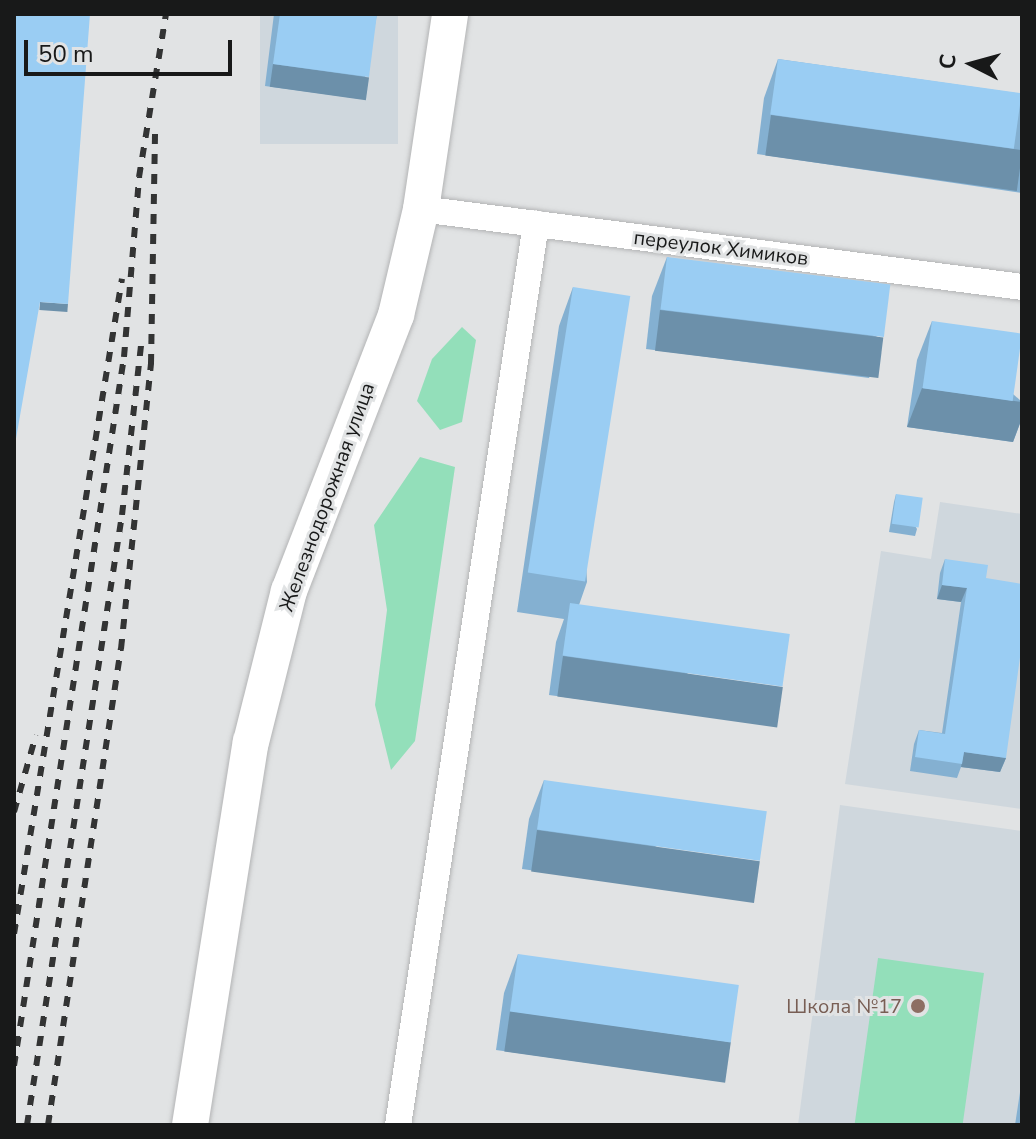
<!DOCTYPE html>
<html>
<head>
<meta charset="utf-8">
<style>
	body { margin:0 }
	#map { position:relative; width:1036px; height:1139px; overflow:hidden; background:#e1e3e4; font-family:"Nunito Sans",sans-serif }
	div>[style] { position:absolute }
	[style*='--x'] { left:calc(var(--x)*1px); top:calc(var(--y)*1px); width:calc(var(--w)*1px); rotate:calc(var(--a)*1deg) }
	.built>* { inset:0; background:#cfd7dd; transform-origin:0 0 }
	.green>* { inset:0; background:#93dfba; transform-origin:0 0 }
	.roads { filter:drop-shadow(0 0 2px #b3b4b5) drop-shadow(0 0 2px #b3b4b5) }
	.minor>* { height:26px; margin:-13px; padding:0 13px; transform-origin:13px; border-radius:13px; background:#fff }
	.secondary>* { height:36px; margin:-18px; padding:0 18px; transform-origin:18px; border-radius:18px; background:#fff }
	.rail>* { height:6px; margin-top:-3px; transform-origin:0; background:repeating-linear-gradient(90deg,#333434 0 10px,transparent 0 20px) }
	.wall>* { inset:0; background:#84b0d1 }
	.shaded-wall>* { inset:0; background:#6c90aa; transform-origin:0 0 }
	.building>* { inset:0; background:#9acdf3; transform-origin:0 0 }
	.dots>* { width:22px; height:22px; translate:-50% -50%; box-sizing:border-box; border:4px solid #e1e3e4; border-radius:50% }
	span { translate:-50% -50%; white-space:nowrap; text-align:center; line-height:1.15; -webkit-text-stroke:6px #e1e3e4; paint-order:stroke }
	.street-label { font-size:20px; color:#181919 }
	.education-label { font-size:20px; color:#785e54 }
	.right { translate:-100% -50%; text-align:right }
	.frame { position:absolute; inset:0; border:16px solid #181919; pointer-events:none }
	.north { position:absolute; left:932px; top:24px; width:80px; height:80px; -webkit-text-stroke:6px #e1e3e4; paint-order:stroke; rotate:276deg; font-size:22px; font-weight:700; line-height:32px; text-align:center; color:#181919 }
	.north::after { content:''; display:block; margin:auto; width:28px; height:36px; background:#181919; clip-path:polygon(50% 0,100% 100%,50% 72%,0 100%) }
	.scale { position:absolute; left:24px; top:40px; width:208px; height:36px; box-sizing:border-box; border:4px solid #181919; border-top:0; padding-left:10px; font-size:24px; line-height:28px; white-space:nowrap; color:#181919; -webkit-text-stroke:6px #e1e3e4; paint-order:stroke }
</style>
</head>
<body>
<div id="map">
	<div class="built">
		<div style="left:260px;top:14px;width:138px;height:130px"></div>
		<div style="clip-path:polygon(940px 502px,1022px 514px,1022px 809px,845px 784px,881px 551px,931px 559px)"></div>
		<div style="clip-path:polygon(840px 805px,1022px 831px,1022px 1125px,798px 1125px)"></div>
	</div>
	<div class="green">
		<div style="clip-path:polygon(462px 327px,476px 340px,462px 422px,440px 430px,417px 401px,432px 359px)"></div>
		<div style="clip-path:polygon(420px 457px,455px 467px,415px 741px,391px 770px,375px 705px,387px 610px,374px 525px)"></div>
		<div style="left:878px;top:958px;width:107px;height:169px;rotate:8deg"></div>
	</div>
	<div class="roads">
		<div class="minor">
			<div style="--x:421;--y:209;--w:606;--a:7.39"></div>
			<div style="--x:398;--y:1125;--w:912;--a:-81.29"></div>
		</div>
		<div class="secondary">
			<div style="--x:190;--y:1125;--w:388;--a:-81"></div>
			<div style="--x:251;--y:742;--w:156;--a:-75.9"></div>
			<div style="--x:289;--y:591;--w:296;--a:-68.8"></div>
			<div style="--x:396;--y:315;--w:109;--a:-76.7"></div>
			<div style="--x:421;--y:209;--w:197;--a:-81.5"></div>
		</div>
	</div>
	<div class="rail">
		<div style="--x:14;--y:812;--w:80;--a:-74.1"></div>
		<div style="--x:14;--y:934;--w:664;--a:-80.64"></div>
		<div style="--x:14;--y:1066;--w:717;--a:-81.18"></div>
		<div style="--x:124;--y:357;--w:181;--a:-85.2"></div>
		<div style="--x:139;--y:177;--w:165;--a:-80.6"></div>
		<div style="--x:27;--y:1125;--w:617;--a:-81.15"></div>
		<div style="--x:122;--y:515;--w:179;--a:-83.6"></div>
		<div style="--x:48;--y:1125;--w:482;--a:-81.3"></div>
		<div style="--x:121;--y:649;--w:287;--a:-84"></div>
		<div style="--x:151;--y:364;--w:232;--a:-89"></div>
	</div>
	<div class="wall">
		<div style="clip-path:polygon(274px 14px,377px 14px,361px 99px,265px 86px)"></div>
		<div style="clip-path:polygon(778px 59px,1022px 94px,1022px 193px,757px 154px,764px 98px)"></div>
		<div style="clip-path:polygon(667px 257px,883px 339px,869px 378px,646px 349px,652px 296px)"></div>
		<div style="clip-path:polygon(573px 287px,587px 582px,579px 605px,769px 725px,549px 695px,556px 642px,564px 619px,517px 612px,559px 326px)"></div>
		<div style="clip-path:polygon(932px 321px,1022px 402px,1022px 418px,1013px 442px,907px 427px,917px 360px)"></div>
		<div style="clip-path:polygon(896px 494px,917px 529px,915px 536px,889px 532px,894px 502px)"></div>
		<div style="clip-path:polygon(945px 559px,986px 578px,1006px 758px,1000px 772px,961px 767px,957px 778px,910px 771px,914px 744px,919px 730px,942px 733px,961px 602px,937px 599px,940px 573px)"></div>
		<div style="clip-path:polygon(544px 780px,746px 900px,522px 869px,529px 819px)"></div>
		<div style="clip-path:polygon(518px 954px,717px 1081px,496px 1050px,504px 993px)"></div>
		<div style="clip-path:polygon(1022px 1079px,1022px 1125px,1015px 1125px)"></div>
	</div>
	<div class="shaded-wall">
		<div style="left:273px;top:64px;width:97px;height:23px;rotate:8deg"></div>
		<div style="left:771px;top:115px;width:254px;height:41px;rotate:8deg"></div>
		<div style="left:40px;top:302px;width:28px;height:8px;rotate:4deg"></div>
		<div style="left:660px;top:310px;width:225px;height:41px;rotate:7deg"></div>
		<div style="clip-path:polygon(922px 388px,1022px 402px,1022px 418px,1013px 442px,907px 427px)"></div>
		<div style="clip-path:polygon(942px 585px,967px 588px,961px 602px,937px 599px)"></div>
		<div style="left:563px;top:656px;width:222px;height:41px;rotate:8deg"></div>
		<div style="clip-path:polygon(964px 752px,1006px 758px,1000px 772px,961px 767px)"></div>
		<div style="left:537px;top:830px;width:225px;height:42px;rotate:8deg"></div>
		<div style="left:510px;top:1011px;width:223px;height:41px;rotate:8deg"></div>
	</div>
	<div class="building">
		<div style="clip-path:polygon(14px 14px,90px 14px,68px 304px,40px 302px,14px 450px)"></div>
		<div style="clip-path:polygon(280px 14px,377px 14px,369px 77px,273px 64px)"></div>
		<div style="left:778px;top:59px;width:246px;height:56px;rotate:8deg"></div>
		<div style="left:667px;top:257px;width:225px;height:53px;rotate:7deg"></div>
		<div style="left:573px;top:287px;width:58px;height:289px;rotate:9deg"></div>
		<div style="left:932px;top:321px;width:91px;height:68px;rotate:8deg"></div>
		<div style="left:896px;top:494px;width:27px;height:30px;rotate:8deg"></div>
		<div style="clip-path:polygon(945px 559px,988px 565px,986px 578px,1022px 584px,1022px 643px,1006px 758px,964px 752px,962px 764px,915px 757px,919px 730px,945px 734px,967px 588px,942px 585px)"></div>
		<div style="left:570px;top:603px;width:222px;height:53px;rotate:8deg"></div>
		<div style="left:544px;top:780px;width:225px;height:50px;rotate:8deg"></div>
		<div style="left:518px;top:954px;width:223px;height:58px;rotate:8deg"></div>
	</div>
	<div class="dots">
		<div style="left:918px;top:1006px;background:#8d6e63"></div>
	</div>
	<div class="street-label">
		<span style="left:721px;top:248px;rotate:7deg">переулок Химиков</span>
		<span style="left:327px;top:497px;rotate:-70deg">Железнодорожная улица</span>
	</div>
	<div class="education-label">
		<span class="right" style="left:902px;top:1006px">Школа №17</span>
	</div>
	<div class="frame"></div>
	<div class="north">С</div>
	<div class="scale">50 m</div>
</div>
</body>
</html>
